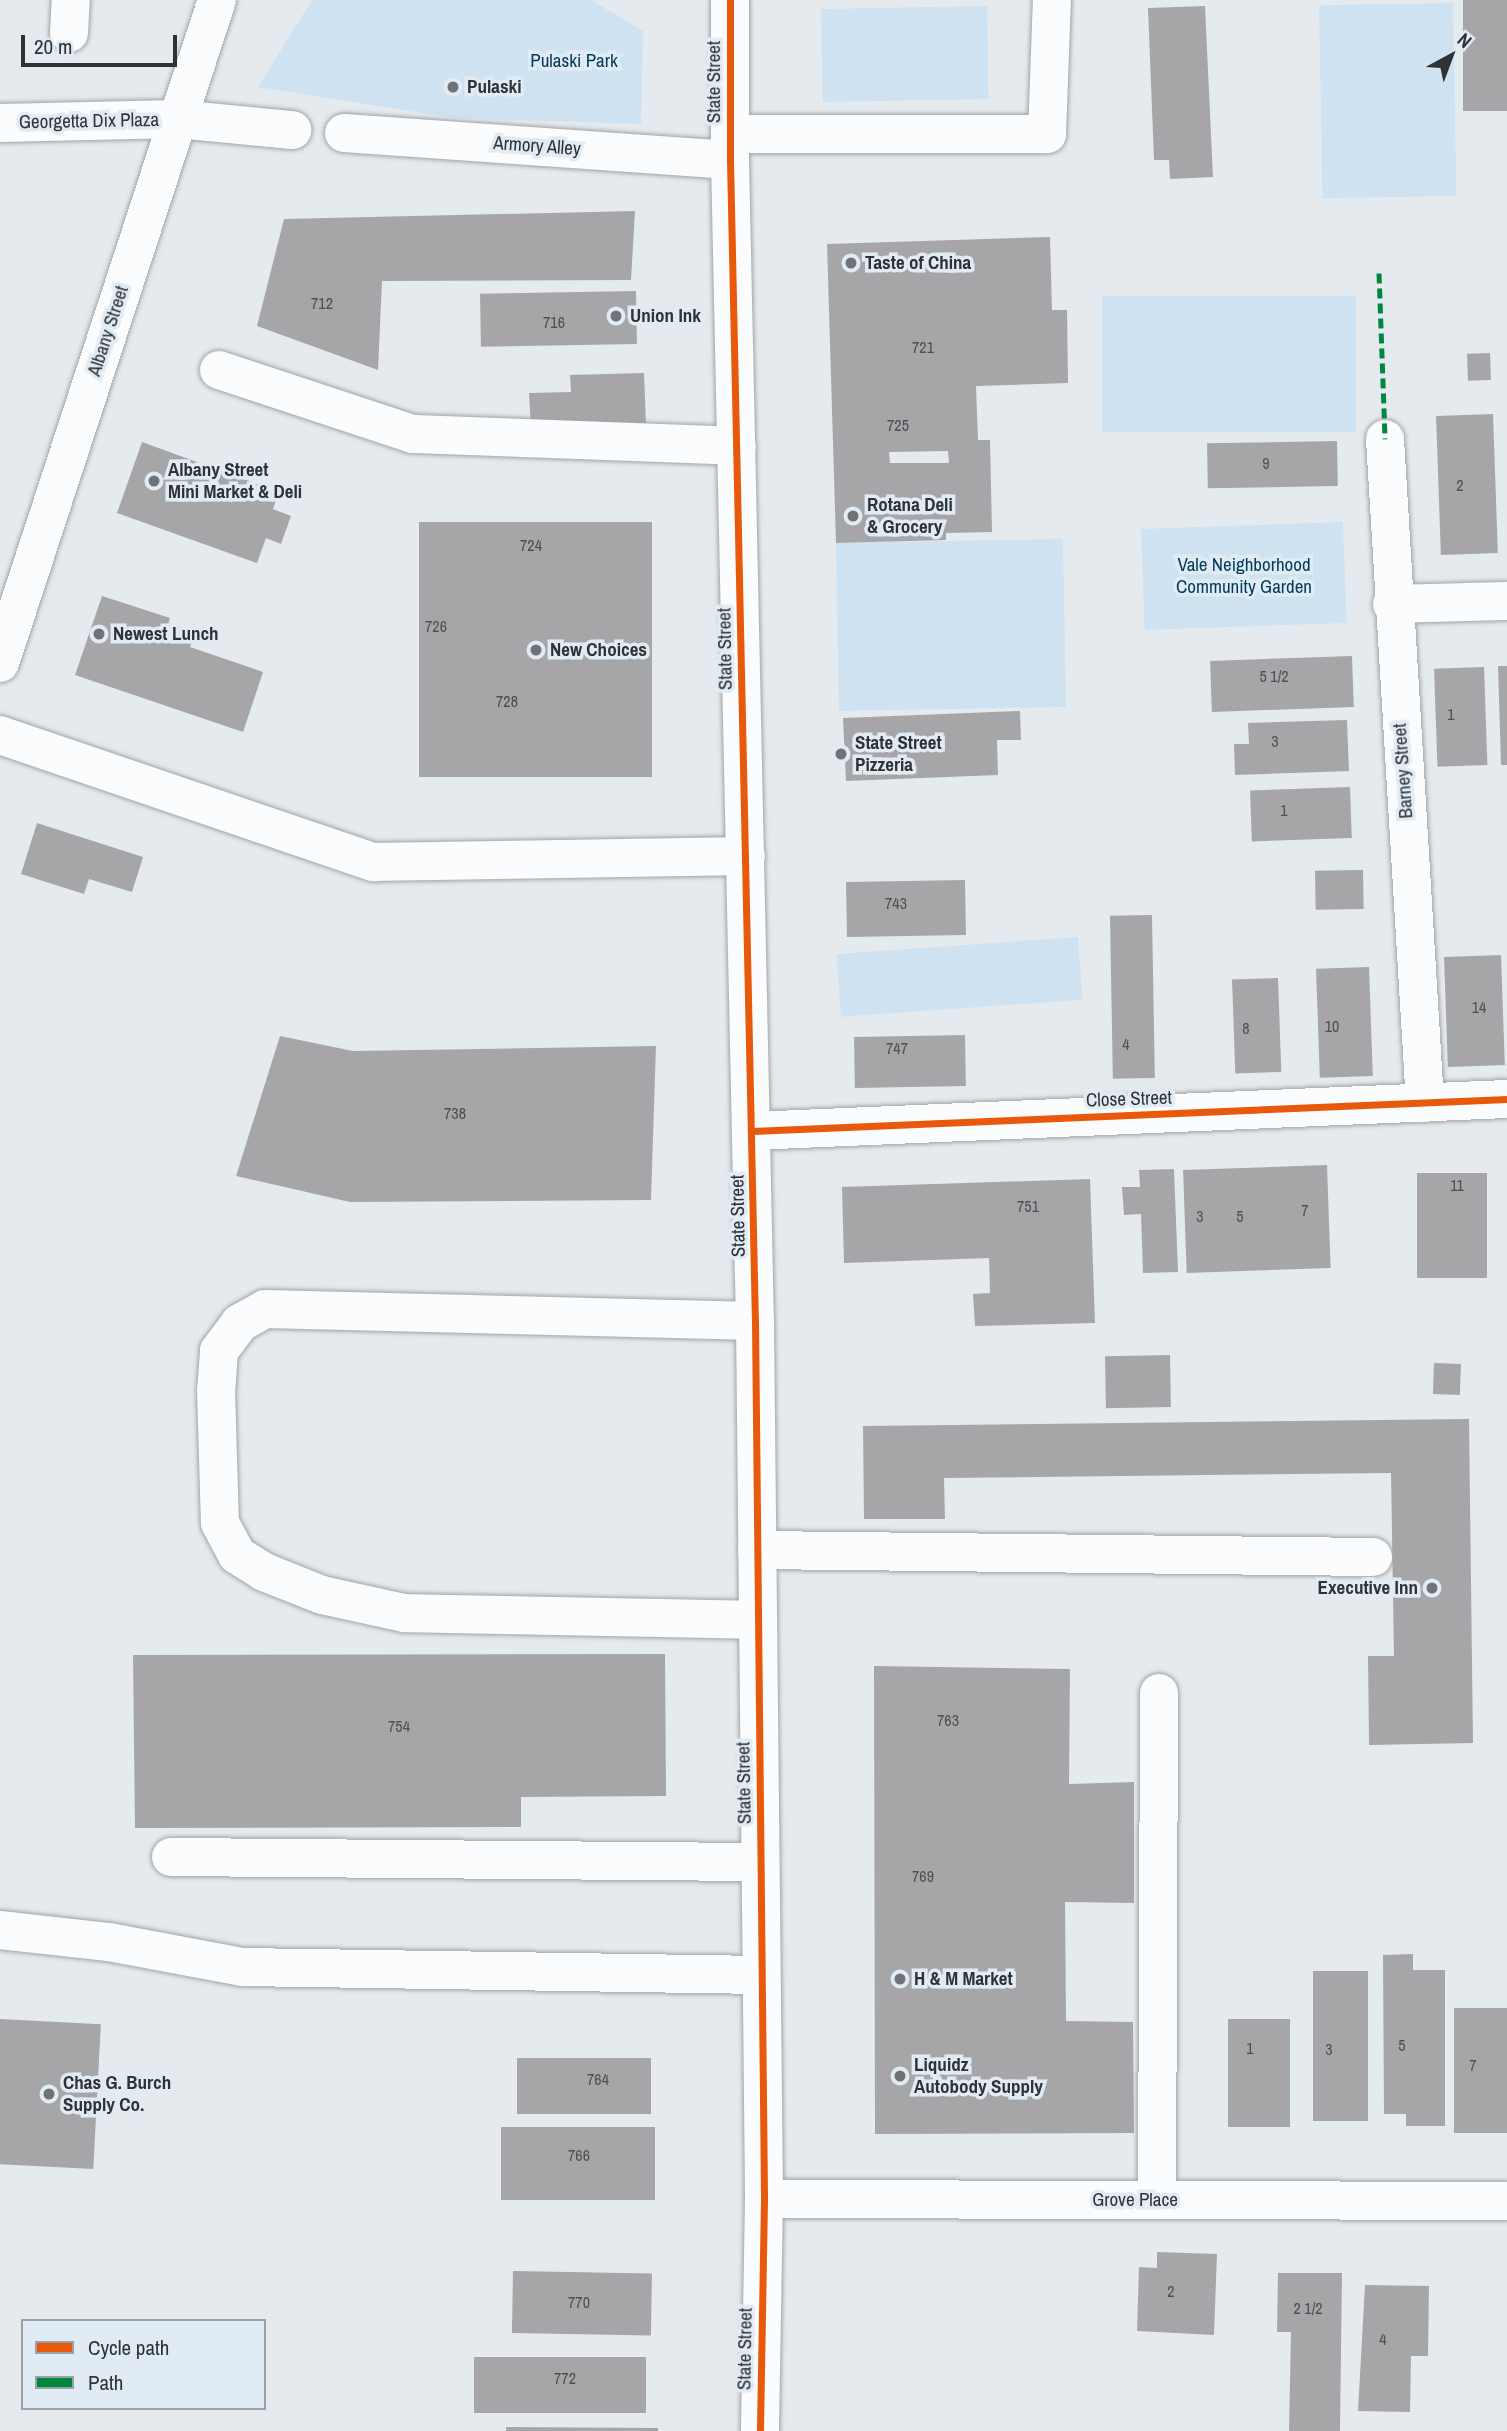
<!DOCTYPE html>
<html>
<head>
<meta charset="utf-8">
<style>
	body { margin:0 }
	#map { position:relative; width:1507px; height:2431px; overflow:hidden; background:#e5eaef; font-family:"Archivo Narrow",sans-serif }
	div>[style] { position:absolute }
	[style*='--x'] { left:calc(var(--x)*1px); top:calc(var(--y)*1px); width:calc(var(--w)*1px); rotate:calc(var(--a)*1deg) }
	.green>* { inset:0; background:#cfe2f1; transform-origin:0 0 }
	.building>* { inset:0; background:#a6a6a8; transform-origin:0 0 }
	.roads { filter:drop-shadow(0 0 2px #a1a5a8) drop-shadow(0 0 2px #a1a5a8) }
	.minor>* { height:38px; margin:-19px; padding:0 19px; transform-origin:19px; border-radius:19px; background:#fbfcfd }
	.major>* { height:38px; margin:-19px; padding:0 19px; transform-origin:19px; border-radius:19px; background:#fbfcfd }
	.quiet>* { height:5px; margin-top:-2.5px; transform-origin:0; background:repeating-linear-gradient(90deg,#00873e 0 10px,transparent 0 15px) }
	.cycleway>* { height:7px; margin:-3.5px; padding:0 3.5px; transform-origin:3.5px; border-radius:3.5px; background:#e8590c }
	.dots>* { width:19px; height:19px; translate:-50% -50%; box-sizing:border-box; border:4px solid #e1ebf3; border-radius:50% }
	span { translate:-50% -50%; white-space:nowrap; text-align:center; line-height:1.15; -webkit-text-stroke:7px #e1ebf3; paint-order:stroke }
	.number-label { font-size:16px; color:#4d5052 }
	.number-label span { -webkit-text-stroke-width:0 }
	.park-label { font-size:19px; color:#003a5c }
	.street-label { font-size:19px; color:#2f3336 }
	.poi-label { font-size:19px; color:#2f3336; font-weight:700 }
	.left { translate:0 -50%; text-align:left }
	.right { translate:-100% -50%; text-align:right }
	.legend { position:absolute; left:21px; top:2319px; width:245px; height:91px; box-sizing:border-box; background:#e1ebf3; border:2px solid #9aa1a7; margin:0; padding:9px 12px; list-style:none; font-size:21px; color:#2f3336 }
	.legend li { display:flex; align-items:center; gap:14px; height:35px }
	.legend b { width:35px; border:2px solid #9aa1a7 }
	.north { position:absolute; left:1416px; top:21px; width:70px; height:70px; -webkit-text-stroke:5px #e1ebf3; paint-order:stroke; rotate:41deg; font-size:19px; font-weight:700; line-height:28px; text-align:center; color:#2f3336 }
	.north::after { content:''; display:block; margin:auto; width:24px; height:32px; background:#2f3336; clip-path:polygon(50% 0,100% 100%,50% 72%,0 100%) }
	.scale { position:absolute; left:21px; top:35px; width:156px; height:32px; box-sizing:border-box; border:4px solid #2f3336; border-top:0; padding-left:9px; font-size:21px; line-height:24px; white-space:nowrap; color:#2f3336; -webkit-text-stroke:5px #e1ebf3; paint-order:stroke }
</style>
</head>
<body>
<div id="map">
	<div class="green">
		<div style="clip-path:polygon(312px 0,591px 0,643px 31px,641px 124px,454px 118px,258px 87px)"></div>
		<div style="left:1453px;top:3px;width:193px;height:134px;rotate:89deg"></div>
		<div style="left:987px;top:6px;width:93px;height:166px;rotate:89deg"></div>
		<div style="left:1356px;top:296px;width:136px;height:254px;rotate:90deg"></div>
		<div style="left:1343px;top:522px;width:101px;height:202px;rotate:88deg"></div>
		<div style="left:1063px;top:539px;width:168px;height:227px;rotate:89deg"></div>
		<div style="left:1078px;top:937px;width:63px;height:242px;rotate:86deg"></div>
	</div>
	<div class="building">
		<div style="left:1463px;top:0;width:44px;height:111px"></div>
		<div style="clip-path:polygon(1205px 6px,1213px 177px,1170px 179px,1169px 160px,1154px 160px,1148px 8px)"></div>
		<div style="clip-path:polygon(635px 211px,631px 280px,382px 281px,378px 370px,257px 326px,284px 219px)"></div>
		<div style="clip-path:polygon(evenodd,1050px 237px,1052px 310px,1067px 310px,1068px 383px,976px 386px,978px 440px,990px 440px,992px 532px,946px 533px,946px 540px,836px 543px,827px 244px,1050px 237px,948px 451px,949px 463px,890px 463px,889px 452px,948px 451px)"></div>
		<div style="left:636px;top:291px;width:53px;height:156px;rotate:89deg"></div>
		<div style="left:1490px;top:353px;width:27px;height:23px;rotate:88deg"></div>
		<div style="clip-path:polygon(644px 373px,646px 425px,531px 428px,529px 393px,571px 392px,570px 375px)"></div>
		<div style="left:1493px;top:414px;width:139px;height:57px;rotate:88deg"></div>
		<div style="left:1337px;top:441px;width:45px;height:130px;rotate:89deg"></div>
		<div style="clip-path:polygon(142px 442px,279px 492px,273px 509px,291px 516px,281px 544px,266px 538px,257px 563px,117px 513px)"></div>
		<div style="left:419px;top:522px;width:233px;height:255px"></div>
		<div style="clip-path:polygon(102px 596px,170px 618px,167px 628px,194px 638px,190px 647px,263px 672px,243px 732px,75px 675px)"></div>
		<div style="left:1352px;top:656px;width:51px;height:142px;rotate:88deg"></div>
		<div style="clip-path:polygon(1498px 666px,1507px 666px,1507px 765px,1501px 765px)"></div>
		<div style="left:1484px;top:667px;width:98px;height:50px;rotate:88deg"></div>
		<div style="clip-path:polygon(1020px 711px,1021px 740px,997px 740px,998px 775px,846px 781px,843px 718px)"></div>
		<div style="clip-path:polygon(1347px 720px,1349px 771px,1235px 775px,1234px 744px,1249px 744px,1248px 723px)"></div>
		<div style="left:1350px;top:787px;width:51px;height:100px;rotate:88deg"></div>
		<div style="clip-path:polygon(37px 823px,143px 857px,132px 892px,89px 879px,84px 894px,21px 874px)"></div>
		<div style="left:1363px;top:870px;width:39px;height:48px;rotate:89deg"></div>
		<div style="left:965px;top:880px;width:55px;height:119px;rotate:89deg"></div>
		<div style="left:1152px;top:915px;width:163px;height:42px;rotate:89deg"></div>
		<div style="left:1501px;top:955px;width:110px;height:57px;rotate:88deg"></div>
		<div style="left:1369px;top:967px;width:109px;height:53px;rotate:88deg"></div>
		<div style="left:1278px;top:978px;width:94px;height:46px;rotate:88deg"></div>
		<div style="left:965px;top:1035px;width:51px;height:111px;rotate:89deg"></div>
		<div style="clip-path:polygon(280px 1036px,353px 1051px,656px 1046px,651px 1200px,350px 1202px,236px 1176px)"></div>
		<div style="left:1327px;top:1165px;width:103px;height:144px;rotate:88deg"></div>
		<div style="clip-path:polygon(1174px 1169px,1178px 1272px,1143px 1273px,1141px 1214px,1124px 1215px,1122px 1187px,1140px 1187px,1139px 1170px)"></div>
		<div style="left:1417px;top:1173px;width:70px;height:105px"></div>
		<div style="clip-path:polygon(1090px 1179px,1095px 1323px,975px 1326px,973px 1294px,990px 1293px,989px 1258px,844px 1263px,842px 1187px)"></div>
		<div style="left:1170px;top:1355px;width:52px;height:65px;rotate:89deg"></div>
		<div style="left:1434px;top:1363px;width:27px;height:31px;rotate:2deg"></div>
		<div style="clip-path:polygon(1469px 1419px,1473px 1743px,1369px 1745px,1368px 1656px,1394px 1656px,1391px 1473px,944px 1478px,945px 1519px,864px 1519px,863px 1426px)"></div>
		<div style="clip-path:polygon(665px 1654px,666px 1796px,521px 1797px,521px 1827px,135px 1828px,133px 1655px)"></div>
		<div style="clip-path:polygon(874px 1666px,1070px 1669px,1069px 1784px,1134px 1782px,1134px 1903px,1065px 1902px,1066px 2021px,1133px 2022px,1134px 2133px,875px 2134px)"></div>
		<div style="clip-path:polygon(1413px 1954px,1413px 1970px,1445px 1970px,1445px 2126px,1406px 2126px,1406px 2114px,1384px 2114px,1383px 1955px)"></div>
		<div style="left:1313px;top:1971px;width:55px;height:150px"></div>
		<div style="left:1454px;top:2008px;width:53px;height:125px"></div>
		<div style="left:0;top:2019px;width:101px;height:145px;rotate:3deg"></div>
		<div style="left:1228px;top:2019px;width:62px;height:108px"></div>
		<div style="left:517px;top:2058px;width:134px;height:56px"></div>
		<div style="left:501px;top:2127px;width:154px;height:73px"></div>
		<div style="clip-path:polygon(1157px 2252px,1217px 2254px,1214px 2335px,1137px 2331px,1139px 2267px,1157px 2268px)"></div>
		<div style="left:513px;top:2271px;width:139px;height:62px;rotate:1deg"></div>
		<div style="clip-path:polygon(1278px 2273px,1342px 2273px,1340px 2431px,1289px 2431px,1291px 2332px,1277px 2332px)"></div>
		<div style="clip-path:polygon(1365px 2285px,1429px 2286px,1428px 2356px,1411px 2356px,1410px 2412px,1358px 2411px)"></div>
		<div style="left:474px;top:2357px;width:172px;height:56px"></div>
		<div style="clip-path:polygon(506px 2427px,658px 2428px,658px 2431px,506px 2431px)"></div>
	</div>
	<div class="roads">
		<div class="minor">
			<div style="--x:69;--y:33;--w:33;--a:-87"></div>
			<div style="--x:0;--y:123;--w:177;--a:-1.3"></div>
			<div style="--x:177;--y:119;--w:116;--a:5.5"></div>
			<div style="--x:344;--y:133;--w:387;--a:4"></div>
			<div style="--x:730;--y:134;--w:317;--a:0"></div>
			<div style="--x:1047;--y:134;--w:134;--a:-87.9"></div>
			<div style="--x:219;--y:370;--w:204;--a:18.3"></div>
			<div style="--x:413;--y:434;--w:324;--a:2.1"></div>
			<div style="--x:1385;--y:439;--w:665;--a:86.55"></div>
			<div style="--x:1392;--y:604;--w:115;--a:-1.5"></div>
			<div style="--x:0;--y:663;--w:698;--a:-71.88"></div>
			<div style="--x:0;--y:735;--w:395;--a:18.8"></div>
			<div style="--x:374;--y:862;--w:372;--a:-0.9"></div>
			<div style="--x:752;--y:1131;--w:756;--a:-2.43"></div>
			<div style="--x:755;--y:1321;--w:490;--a:-178.6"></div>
			<div style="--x:265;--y:1309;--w:29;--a:151"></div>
			<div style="--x:240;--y:1323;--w:35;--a:127"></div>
			<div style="--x:219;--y:1351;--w:39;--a:94"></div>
			<div style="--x:216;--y:1390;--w:133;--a:88.3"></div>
			<div style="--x:220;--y:1523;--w:36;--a:62"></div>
			<div style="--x:237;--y:1555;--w:32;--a:32"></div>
			<div style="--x:264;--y:1572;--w:62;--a:21.6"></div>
			<div style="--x:322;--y:1595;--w:84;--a:12.4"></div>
			<div style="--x:404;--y:1613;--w:354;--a:1.1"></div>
			<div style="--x:757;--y:1550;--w:616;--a:0.65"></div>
			<div style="--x:171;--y:1857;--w:589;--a:0.49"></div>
			<div style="--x:0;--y:1930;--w:110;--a:6.3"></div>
			<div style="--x:109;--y:1942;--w:135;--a:10.6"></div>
			<div style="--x:242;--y:1967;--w:519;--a:0.88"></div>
			<div style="--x:764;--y:2199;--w:743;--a:0.15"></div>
			<div style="--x:1157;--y:2200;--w:507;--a:-89.77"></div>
		</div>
		<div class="major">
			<div style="--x:730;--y:0;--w:160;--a:90"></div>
			<div style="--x:730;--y:160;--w:1161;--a:88.77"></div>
			<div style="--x:755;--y:1321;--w:878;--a:89.41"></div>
			<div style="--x:764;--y:2199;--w:232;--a:91"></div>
		</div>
	</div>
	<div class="quiet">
		<div style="--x:1379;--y:273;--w:166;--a:87.9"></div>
	</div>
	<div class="cycleway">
		<div style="--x:730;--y:0;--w:160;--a:90"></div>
		<div style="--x:730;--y:160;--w:1161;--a:88.77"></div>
		<div style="--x:755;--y:1321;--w:878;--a:89.41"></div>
		<div style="--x:764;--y:2199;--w:232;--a:91"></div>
		<div style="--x:752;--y:1131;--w:756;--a:-2.43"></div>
	</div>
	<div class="dots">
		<div style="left:453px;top:87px;background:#6f7377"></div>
		<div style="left:851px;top:263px;background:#6f7377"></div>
		<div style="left:616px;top:316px;background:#6f7377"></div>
		<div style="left:154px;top:481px;background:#6f7377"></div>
		<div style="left:853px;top:516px;background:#6f7377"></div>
		<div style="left:99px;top:634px;background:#6f7377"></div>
		<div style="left:536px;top:650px;background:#6f7377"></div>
		<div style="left:841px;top:754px;background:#6f7377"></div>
		<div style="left:1432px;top:1588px;background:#6f7377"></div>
		<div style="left:900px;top:1979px;background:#6f7377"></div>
		<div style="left:900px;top:2076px;background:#6f7377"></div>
		<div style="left:49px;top:2094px;background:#6f7377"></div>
	</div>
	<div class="number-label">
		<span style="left:322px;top:303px">712</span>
		<span style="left:554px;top:322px">716</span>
		<span style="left:923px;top:347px">721</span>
		<span style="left:898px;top:425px">725</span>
		<span style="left:1266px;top:463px">9</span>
		<span style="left:1460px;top:485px">2</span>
		<span style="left:531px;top:545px">724</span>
		<span style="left:436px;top:626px">726</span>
		<span style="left:1274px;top:676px">5 1/2</span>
		<span style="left:507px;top:701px">728</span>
		<span style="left:1451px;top:714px">1</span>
		<span style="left:1275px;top:741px">3</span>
		<span style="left:1284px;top:810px">1</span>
		<span style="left:896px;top:903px">743</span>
		<span style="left:1479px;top:1007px">14</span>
		<span style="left:1332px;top:1026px">10</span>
		<span style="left:1246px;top:1028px">8</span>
		<span style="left:1126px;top:1044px">4</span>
		<span style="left:897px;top:1048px">747</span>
		<span style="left:455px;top:1113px">738</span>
		<span style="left:1457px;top:1185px">11</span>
		<span style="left:1028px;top:1206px">751</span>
		<span style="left:1305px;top:1210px">7</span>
		<span style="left:1200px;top:1216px">3</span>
		<span style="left:1240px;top:1216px">5</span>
		<span style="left:948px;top:1720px">763</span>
		<span style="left:399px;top:1726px">754</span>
		<span style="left:923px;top:1876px">769</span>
		<span style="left:1402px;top:2045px">5</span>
		<span style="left:1250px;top:2048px">1</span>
		<span style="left:1329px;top:2049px">3</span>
		<span style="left:1473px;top:2065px">7</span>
		<span style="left:598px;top:2079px">764</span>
		<span style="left:579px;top:2155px">766</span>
		<span style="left:1171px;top:2291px">2</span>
		<span style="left:579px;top:2302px">770</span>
		<span style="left:1308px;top:2308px">2 1/2</span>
		<span style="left:1383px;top:2339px">4</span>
		<span style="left:565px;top:2378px">772</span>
	</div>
	<div class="park-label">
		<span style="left:574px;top:61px">Pulaski Park</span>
		<span style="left:1244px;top:576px">Vale Neighborhood<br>Community Garden</span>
	</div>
	<div class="street-label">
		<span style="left:714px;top:82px;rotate:-90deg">State Street</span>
		<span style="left:89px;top:121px;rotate:-1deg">Georgetta Dix Plaza</span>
		<span style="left:537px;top:146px;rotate:4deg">Armory Alley</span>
		<span style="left:108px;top:331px;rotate:-72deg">Albany Street</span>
		<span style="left:725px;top:649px;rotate:-91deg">State Street</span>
		<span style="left:1403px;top:771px;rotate:-94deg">Barney Street</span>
		<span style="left:1129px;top:1099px;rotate:-2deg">Close Street</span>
		<span style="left:738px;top:1216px;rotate:-91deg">State Street</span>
		<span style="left:744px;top:1783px;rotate:-91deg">State Street</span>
		<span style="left:1135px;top:2200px">Grove Place</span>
		<span style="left:745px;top:2349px;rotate:-89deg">State Street</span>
	</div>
	<div class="poi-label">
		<span class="left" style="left:467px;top:87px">Pulaski</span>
		<span class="left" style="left:865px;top:263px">Taste of China</span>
		<span class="left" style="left:630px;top:316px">Union Ink</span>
		<span class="left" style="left:168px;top:481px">Albany Street<br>Mini Market &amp; Deli</span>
		<span class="left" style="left:867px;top:516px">Rotana Deli<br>&amp; Grocery</span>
		<span class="left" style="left:113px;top:634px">Newest Lunch</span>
		<span class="left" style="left:550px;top:650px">New Choices</span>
		<span class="left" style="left:855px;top:754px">State Street<br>Pizzeria</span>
		<span class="right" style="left:1418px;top:1588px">Executive Inn</span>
		<span class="left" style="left:914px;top:1979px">H &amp; M Market</span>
		<span class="left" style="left:914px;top:2076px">Liquidz<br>Autobody Supply</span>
		<span class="left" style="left:63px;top:2094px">Chas G. Burch<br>Supply Co.</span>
	</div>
	<ul class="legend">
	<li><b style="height:9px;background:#e8590c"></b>Cycle path</li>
	<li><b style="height:9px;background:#00873e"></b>Path</li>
	</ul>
	<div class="north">N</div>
	<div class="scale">20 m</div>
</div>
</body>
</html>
